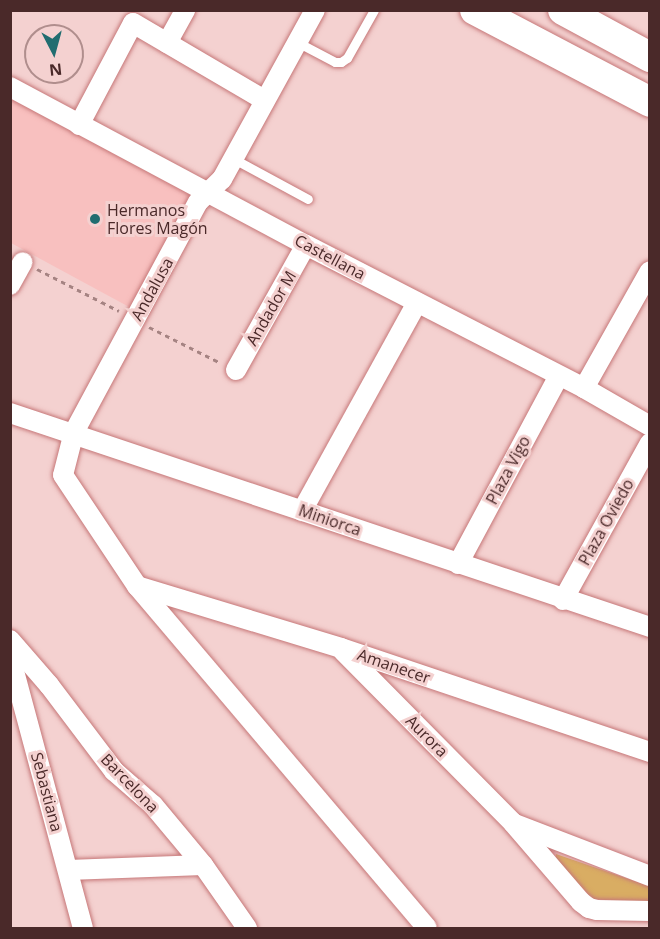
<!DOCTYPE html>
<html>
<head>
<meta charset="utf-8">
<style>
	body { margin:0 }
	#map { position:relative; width:660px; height:939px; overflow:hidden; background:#f4d1d0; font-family:"Open Sans",sans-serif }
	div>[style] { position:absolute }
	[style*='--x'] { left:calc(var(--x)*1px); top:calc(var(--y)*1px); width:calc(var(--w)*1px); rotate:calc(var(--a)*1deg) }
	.built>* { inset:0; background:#f8c0bf }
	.green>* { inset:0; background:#d9ad63 }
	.path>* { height:3px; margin-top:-1.5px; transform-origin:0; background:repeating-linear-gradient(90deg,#a58382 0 4.5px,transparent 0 9px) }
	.roads { filter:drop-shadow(0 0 2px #c67778) drop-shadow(0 0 2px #c67778) }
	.lane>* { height:9px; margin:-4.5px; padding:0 4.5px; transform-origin:4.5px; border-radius:4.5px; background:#fff }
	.street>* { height:20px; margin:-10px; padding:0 10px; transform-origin:10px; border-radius:10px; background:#fff }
	.primary>* { height:30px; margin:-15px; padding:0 15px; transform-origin:15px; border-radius:15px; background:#fff }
	.dots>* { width:16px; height:16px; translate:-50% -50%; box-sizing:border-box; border:3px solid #f4d1d0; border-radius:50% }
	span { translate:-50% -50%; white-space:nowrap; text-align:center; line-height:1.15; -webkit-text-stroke:6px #f4d1d0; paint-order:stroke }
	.poi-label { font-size:16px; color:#4a2929 }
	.left { translate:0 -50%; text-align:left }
	.street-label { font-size:16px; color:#4a2929 }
	.frame { position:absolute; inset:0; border:12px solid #4a2929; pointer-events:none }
	.north { position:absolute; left:24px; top:24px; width:60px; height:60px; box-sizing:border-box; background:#f4d1d0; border:2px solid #b08e8d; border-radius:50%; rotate:174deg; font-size:16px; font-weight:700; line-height:24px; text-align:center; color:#4a2929 }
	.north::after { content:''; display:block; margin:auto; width:21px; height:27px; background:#216d70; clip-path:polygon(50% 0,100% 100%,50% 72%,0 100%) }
</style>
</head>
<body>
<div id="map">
	<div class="built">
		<div style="clip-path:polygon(10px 97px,193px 195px,131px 308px,11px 243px)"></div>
	</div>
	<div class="green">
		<div style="clip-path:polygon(556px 854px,649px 886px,649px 904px,593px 899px,555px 861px)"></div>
	</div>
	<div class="path">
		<div style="--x:37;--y:269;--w:92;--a:27.1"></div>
		<div style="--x:149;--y:327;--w:80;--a:26.6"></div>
	</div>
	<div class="roads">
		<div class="lane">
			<div style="--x:297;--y:42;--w:43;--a:27.8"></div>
			<div style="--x:335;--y:62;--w:6;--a:0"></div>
			<div style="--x:341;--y:62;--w:7;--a:-34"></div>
			<div style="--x:347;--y:58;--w:55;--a:-60.6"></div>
			<div style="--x:234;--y:159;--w:84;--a:28.4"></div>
		</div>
		<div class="street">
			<div style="--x:315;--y:10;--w:193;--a:118.8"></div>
			<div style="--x:222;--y:179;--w:33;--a:136"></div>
			<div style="--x:198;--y:202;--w:261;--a:118.3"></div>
			<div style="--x:74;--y:432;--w:44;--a:104.3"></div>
			<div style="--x:63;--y:475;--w:133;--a:56.3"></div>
			<div style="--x:137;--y:586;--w:448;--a:49.7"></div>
			<div style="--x:167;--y:43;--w:38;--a:-61"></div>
			<div style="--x:10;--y:87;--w:336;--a:28.1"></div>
			<div style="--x:306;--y:245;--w:313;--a:27.2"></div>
			<div style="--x:584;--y:388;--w:76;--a:29.9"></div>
			<div style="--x:79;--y:125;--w:115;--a:-62.1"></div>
			<div style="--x:133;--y:23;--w:152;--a:30.4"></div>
			<div style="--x:10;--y:285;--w:26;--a:-61"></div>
			<div style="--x:236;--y:370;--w:143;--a:-60.8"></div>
			<div style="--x:584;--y:388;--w:134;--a:-60.6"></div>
			<div style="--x:10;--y:413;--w:675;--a:18.49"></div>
			<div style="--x:302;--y:511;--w:238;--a:-61.1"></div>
			<div style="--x:458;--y:564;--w:213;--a:-61.8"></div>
			<div style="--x:137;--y:586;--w:213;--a:16.9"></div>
			<div style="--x:341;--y:648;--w:326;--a:18.6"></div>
			<div style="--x:563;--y:600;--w:179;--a:-61"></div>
			<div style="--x:10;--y:640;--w:60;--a:49.1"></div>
			<div style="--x:49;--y:685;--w:108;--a:52.9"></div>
			<div style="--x:114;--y:771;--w:52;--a:41.1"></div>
			<div style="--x:153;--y:805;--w:78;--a:50.2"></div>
			<div style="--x:203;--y:865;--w:77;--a:55.1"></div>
			<div style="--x:343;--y:651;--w:242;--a:45.3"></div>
			<div style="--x:513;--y:823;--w:104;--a:49.3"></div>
			<div style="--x:581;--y:902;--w:10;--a:37"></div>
			<div style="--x:589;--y:908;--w:8;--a:14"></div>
			<div style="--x:597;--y:910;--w:53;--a:1.1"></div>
			<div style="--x:10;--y:656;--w:282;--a:75"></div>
			<div style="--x:515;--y:824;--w:145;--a:21.1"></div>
			<div style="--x:68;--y:870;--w:135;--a:-2.1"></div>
		</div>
		<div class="primary">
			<div style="--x:475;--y:10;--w:198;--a:27.7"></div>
			<div style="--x:563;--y:10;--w:99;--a:28.4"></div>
		</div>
	</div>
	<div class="dots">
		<div style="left:95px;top:219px;background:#216d70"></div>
	</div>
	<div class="poi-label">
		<span class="left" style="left:107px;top:219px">Hermanos<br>Flores Magón</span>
	</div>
	<div class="street-label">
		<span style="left:330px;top:257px;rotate:28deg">Castellana</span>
		<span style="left:152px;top:289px;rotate:-61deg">Andalusa</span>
		<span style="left:271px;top:308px;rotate:-60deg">Andador M</span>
		<span style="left:508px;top:470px;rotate:-62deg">Plaza Vigo</span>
		<span style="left:330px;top:520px;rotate:19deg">Miniorca</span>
		<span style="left:606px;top:522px;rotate:-61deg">Plaza Oviedo</span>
		<span style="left:394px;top:666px;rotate:19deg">Amanecer</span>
		<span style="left:427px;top:736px;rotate:45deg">Aurora</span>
		<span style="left:130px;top:783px;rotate:46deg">Barcelona</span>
		<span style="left:47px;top:792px;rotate:75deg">Sebastiana</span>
	</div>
	<div class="frame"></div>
	<div class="north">N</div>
</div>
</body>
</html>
